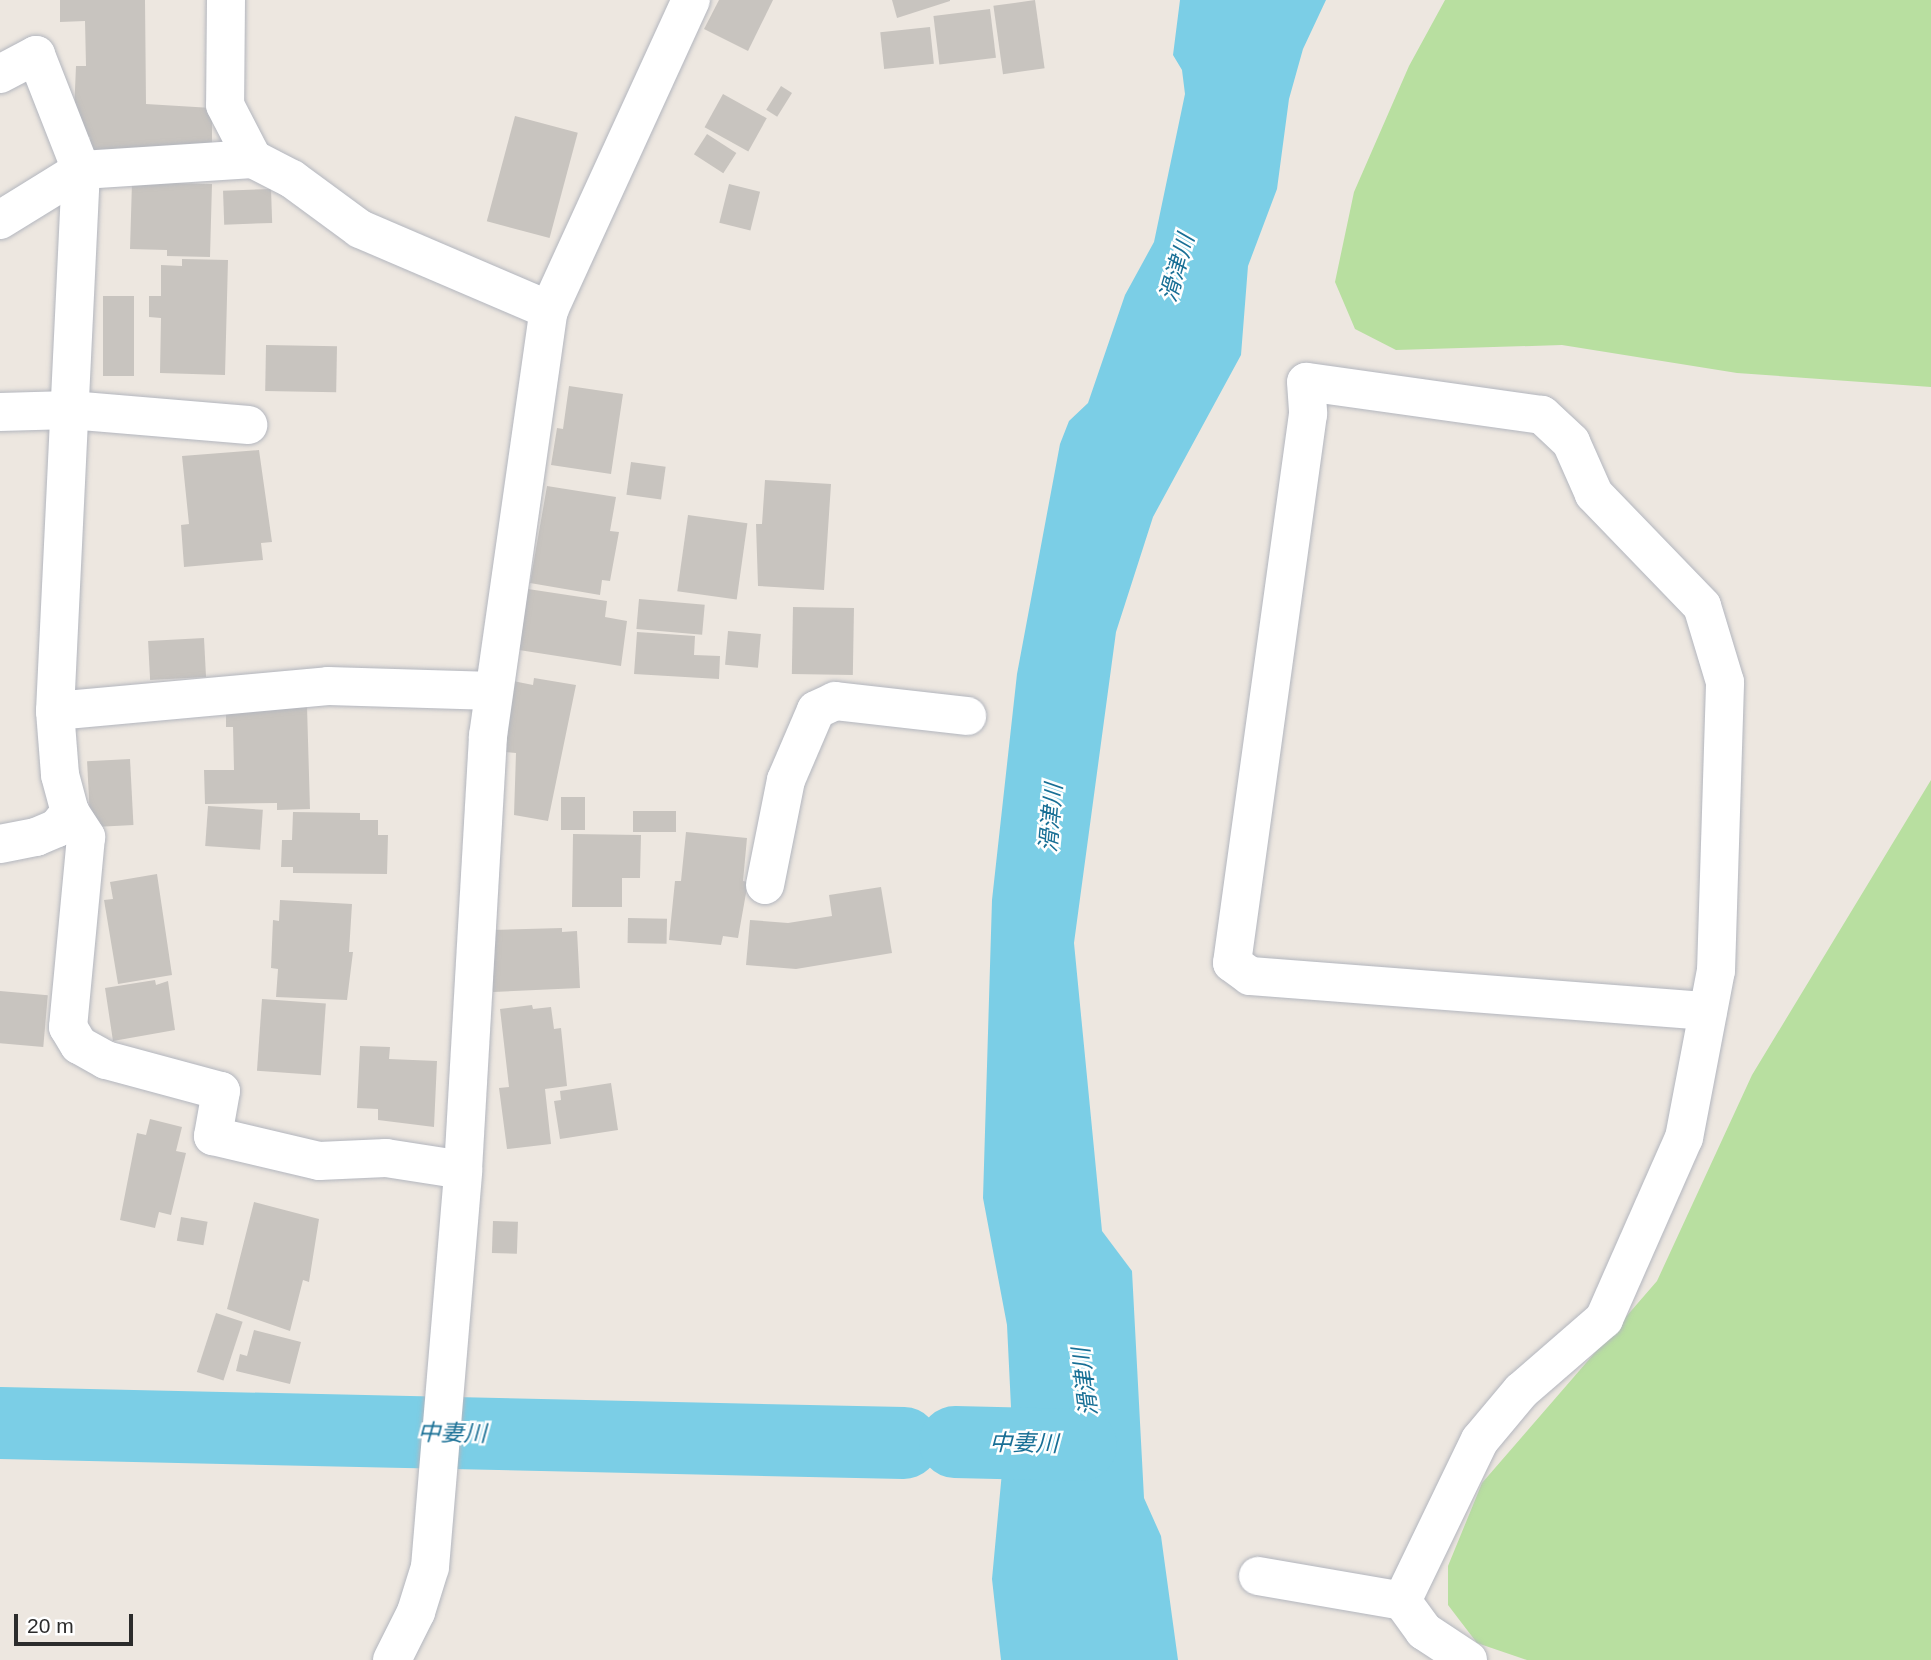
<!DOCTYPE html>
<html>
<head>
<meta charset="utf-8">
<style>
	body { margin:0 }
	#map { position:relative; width:1931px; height:1660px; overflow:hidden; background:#ede7e0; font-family:Arial,"Noto Sans JP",sans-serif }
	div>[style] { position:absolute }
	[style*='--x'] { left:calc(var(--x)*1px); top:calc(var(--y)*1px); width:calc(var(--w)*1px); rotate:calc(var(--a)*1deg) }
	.green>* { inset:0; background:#b8dfa0 }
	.water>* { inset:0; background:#7bcee6 }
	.river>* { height:72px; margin:-36px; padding:0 36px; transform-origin:36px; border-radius:36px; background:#7bcee6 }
	.building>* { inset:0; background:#c8c4bf; transform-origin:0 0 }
	.roads { filter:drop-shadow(0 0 2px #b3b6be) drop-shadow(0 0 2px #b3b6be) }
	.minor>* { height:38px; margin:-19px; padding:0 19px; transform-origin:19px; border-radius:19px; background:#fff }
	span { translate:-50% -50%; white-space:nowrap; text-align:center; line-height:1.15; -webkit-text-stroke:5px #fff; paint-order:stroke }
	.water-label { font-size:23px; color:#186f95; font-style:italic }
	.scale { position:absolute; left:14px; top:1614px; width:119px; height:32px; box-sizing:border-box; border:4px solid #2c2c2c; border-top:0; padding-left:9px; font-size:21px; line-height:24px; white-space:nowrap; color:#2c2c2c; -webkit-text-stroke:5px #fff; paint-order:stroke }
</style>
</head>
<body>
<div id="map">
	<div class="green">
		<div style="clip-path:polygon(1445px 0,1931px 0,1931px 387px,1737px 373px,1562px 345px,1396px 350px,1355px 329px,1335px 282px,1354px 192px,1409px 66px)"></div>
		<div style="clip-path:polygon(1931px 780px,1931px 1660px,1527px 1660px,1477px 1643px,1448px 1605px,1448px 1566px,1482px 1483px,1657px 1281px,1752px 1075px)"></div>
	</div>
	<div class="water">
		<div style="clip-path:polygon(1180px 0,1326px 0,1303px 49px,1289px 99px,1277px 189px,1248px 266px,1241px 355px,1153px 517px,1116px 632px,1074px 943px,1102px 1231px,1132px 1271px,1144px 1498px,1161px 1536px,1178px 1660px,1001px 1660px,992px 1579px,1002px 1472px,981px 1462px,981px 1429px,1012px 1428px,1007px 1325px,983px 1198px,992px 900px,1017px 674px,1060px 444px,1069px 421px,1088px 403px,1125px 295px,1154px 242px,1185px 94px,1182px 70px,1173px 55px)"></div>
	</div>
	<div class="river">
		<div style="--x:0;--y:1423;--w:904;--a:1.27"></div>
		<div style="--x:955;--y:1442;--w:126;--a:1.4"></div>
	</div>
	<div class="building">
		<div style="clip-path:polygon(60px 0,145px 0,146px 104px,212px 108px,212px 146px,91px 151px,90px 137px,73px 137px,76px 66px,86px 66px,85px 21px,60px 22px)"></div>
		<div style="clip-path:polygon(719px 0,773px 0,748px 51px,704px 29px)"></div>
		<div style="clip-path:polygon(892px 0,950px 0,950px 1px,897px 18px)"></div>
		<div style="left:1035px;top:0;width:69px;height:42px;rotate:82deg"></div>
		<div style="left:990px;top:9px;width:49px;height:57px;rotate:83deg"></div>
		<div style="left:930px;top:27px;width:37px;height:50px;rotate:84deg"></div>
		<div style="left:781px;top:86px;width:13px;height:28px;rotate:32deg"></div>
		<div style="left:723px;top:94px;width:50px;height:38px;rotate:29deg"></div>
		<div style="left:515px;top:116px;width:65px;height:109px;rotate:15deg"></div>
		<div style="left:707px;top:134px;width:35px;height:24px;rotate:33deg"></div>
		<div style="clip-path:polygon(132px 182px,212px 184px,210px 257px,167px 256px,167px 250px,130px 249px)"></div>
		<div style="left:729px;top:184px;width:32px;height:40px;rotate:14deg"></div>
		<div style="left:271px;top:189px;width:34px;height:48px;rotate:88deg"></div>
		<div style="clip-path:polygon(182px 259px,228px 260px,225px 375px,160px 373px,161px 318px,149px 317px,149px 296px,161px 296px,161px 265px,182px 266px)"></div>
		<div style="left:103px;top:296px;width:31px;height:80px"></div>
		<div style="left:266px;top:345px;width:71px;height:46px;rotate:1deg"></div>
		<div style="clip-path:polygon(569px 386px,623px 394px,611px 474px,551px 465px,557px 428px,563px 429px)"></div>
		<div style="clip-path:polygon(259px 450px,272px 542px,261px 543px,263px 560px,184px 567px,181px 525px,189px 524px,182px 456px)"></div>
		<div style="left:631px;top:462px;width:35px;height:33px;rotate:8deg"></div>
		<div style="clip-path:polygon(765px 480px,831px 484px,824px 590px,758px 586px,756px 524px,762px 524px)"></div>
		<div style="clip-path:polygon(547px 486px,616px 497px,610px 531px,619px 532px,610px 581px,602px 580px,600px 595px,530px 583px)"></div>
		<div style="left:688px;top:515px;width:60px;height:77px;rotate:8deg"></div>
		<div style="clip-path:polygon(528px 589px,607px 601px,605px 617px,627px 621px,621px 666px,519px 650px)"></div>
		<div style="left:639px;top:599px;width:66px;height:30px;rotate:5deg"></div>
		<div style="left:793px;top:607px;width:61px;height:67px;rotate:1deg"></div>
		<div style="left:728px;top:631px;width:33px;height:34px;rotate:5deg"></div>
		<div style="clip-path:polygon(637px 632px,695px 636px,694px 655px,720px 656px,719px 679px,634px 674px)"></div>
		<div style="left:204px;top:638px;width:39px;height:56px;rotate:87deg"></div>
		<div style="clip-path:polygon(534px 678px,576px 685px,548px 821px,514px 815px,516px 753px,505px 752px,513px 681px,533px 685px)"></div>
		<div style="clip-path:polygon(307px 706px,310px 809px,277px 810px,277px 803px,205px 804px,204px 770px,234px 770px,233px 727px,226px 727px,226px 707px)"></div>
		<div style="left:130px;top:759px;width:66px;height:43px;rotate:87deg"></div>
		<div style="left:561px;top:797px;width:24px;height:33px"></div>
		<div style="left:208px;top:806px;width:55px;height:40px;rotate:4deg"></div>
		<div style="left:633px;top:811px;width:43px;height:21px"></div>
		<div style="clip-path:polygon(293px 812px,360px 813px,360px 820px,378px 820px,378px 835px,388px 835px,387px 874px,293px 873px,293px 867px,281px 867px,282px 840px,292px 840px)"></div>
		<div style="clip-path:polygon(686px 832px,747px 838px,743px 881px,748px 882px,738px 938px,723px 936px,721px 945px,669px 940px,675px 881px,681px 881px)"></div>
		<div style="clip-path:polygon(573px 834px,641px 835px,640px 878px,622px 878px,622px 907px,572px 907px)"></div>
		<div style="clip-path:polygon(157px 874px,172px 975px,118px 984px,104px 900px,113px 899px,110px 882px)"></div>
		<div style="clip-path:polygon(881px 887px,892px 953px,796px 969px,746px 965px,750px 920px,788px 923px,832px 916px,829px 895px)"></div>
		<div style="clip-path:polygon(280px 900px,352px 904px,349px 952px,353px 952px,347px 1000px,276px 997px,278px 969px,271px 968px,273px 920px,279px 921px)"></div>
		<div style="left:628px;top:918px;width:39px;height:25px;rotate:1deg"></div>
		<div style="clip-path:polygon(562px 928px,562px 932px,577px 931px,580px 988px,493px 992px,491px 930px)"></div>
		<div style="clip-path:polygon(155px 980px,156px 985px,168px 981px,175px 1030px,113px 1041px,105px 988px)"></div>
		<div style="left:0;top:991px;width:48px;height:52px;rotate:5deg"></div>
		<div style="left:262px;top:999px;width:64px;height:72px;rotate:4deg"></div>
		<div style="clip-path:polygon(532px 1005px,533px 1009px,551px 1007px,554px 1029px,561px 1028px,567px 1086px,545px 1089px,551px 1144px,507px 1149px,499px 1088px,509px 1087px,500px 1009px)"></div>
		<div style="clip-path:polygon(360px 1046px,390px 1047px,389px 1059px,437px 1061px,434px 1127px,378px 1120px,378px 1109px,357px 1108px)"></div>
		<div style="clip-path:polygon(611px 1083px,618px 1130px,560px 1139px,554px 1101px,561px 1100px,560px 1091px)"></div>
		<div style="clip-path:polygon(150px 1119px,182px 1127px,176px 1151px,186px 1153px,171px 1215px,159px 1212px,155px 1228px,120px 1220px,137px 1133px,146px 1135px)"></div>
		<div style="clip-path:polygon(254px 1202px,319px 1219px,309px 1282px,303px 1280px,290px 1331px,227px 1309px)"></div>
		<div style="left:181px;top:1217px;width:27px;height:24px;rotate:10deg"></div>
		<div style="left:493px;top:1221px;width:25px;height:32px;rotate:2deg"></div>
		<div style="left:216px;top:1313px;width:28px;height:62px;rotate:18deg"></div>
		<div style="clip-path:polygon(254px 1330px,301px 1342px,290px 1384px,236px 1371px,240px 1354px,247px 1356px)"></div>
	</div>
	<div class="roads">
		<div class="minor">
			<div style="--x:226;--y:0;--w:105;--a:90.5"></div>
			<div style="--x:225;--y:105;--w:61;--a:62.6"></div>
			<div style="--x:253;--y:159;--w:44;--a:27.1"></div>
			<div style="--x:292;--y:179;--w:84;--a:36.3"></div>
			<div style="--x:360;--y:229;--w:206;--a:23.2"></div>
			<div style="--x:0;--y:74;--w:41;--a:-27.8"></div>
			<div style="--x:36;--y:55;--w:123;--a:68.6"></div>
			<div style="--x:81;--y:170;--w:95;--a:148.3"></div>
			<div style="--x:253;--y:159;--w:172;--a:176.3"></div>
			<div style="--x:81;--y:170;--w:542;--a:92.75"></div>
			<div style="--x:55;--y:711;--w:64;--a:85.5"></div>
			<div style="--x:60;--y:775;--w:38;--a:75"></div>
			<div style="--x:70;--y:812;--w:30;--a:57"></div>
			<div style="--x:86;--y:837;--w:191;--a:95.4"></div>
			<div style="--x:68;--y:1027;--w:21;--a:59"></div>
			<div style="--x:79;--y:1045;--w:31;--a:29"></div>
			<div style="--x:106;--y:1060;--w:119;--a:15.1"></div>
			<div style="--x:221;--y:1091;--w:46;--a:100.1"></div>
			<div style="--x:213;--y:1136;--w:109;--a:13.3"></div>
			<div style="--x:319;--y:1161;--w:67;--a:-2.6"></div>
			<div style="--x:386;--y:1158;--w:78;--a:8.9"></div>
			<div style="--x:0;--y:412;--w:70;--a:-1.6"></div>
			<div style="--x:70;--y:410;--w:179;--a:4.8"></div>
			<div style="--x:55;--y:711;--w:274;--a:-5.2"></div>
			<div style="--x:328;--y:686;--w:166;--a:1.7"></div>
			<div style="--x:0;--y:844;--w:37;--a:-11"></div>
			<div style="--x:36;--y:837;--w:23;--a:-23"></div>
			<div style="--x:57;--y:828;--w:21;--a:-51"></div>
			<div style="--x:765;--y:885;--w:107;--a:-78.7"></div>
			<div style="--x:786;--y:780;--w:76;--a:-66.8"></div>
			<div style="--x:816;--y:710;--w:21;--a:-25"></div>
			<div style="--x:835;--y:701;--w:133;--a:6.5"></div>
			<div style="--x:1258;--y:1576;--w:146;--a:9.8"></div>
			<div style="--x:392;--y:1660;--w:54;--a:-63.4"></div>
			<div style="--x:416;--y:1612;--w:47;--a:-72.7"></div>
			<div style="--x:430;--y:1567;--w:398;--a:-85.2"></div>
			<div style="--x:463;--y:1170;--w:435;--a:-86.7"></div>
			<div style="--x:488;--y:736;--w:430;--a:-81.9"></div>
			<div style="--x:549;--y:310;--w:341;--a:-65.4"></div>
			<div style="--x:1468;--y:1660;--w:53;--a:-146.6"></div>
			<div style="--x:1424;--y:1631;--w:37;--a:-126"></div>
			<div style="--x:1402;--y:1601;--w:179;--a:-64.2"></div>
			<div style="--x:1480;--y:1440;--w:64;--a:-50.1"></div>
			<div style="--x:1521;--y:1391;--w:110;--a:-40.9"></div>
			<div style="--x:1604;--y:1319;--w:198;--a:-66.2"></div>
			<div style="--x:1684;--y:1138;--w:170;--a:-79.2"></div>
			<div style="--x:1716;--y:971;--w:289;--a:-88.2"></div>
			<div style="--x:1725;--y:682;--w:79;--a:-106.8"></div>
			<div style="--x:1702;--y:606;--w:156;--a:-134"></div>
			<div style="--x:1594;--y:494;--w:57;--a:-113.9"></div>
			<div style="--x:1571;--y:442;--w:40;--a:-137"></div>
			<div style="--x:1542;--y:415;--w:238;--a:-172"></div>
			<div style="--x:1306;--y:382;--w:32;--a:86"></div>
			<div style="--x:1308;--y:414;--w:554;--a:97.88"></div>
			<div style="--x:1232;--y:963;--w:22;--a:36"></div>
			<div style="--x:1250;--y:976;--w:459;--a:4.4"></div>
		</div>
	</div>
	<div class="water-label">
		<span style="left:1177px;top:268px;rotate:-74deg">滑津川</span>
		<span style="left:1051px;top:818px;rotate:-85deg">滑津川</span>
		<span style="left:1085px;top:1382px;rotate:-97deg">滑津川</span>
		<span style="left:452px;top:1433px;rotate:1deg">中妻川</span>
		<span style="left:1024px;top:1443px;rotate:1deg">中妻川</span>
	</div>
	<div class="scale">20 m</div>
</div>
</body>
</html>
